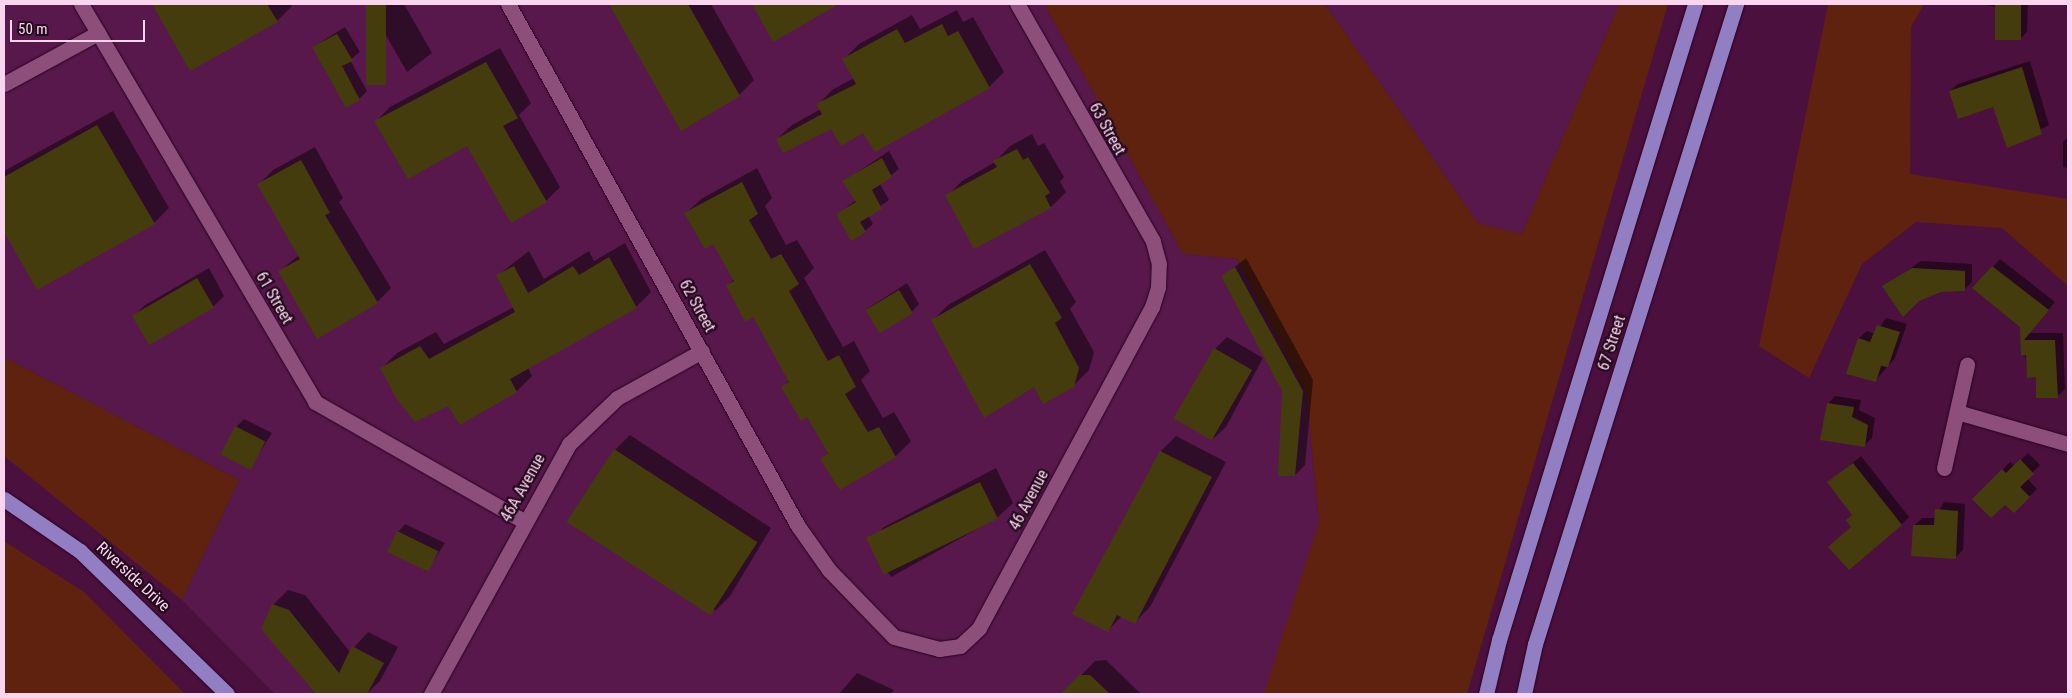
<!DOCTYPE html>
<html>
<head>
<meta charset="utf-8">
<style>
	body { margin:0 }
	#map { position:relative; width:2072px; height:698px; overflow:hidden; background:#4b103e; font-family:"Roboto Condensed",sans-serif }
	div>[style] { position:absolute }
	[style*='--x'] { left:calc(var(--x)*1px); top:calc(var(--y)*1px); width:calc(var(--w)*1px); rotate:calc(var(--a)*1deg) }
	.built>* { inset:0; background:#59184b }
	.green>* { inset:0; background:#5e220f }
	.shadow>* { inset:0; background:#0007 }
	.building>* { inset:0; background:#453c0d; transform-origin:0 0 }
	.roads { filter:drop-shadow(0 0 1px #2a0122) drop-shadow(0 0 1px #2a0122) }
	.minor>* { height:15px; margin:-7.5px; padding:0 7.5px; transform-origin:7.5px; border-radius:7.5px; background:#8d4e7c }
	.major>* { height:15px; margin:-7.5px; padding:0 7.5px; transform-origin:7.5px; border-radius:7.5px; background:#927fc3 }
	span { translate:-50% -50%; white-space:nowrap; text-align:center; line-height:1.15; -webkit-text-stroke:4.5px #230a1d; paint-order:stroke }
	.street-label { font-size:16px; color:#fad5ee }
	.frame { position:absolute; inset:0; border:5px solid #fad5ee; pointer-events:none }
	.scale { position:absolute; left:10px; top:20px; width:135px; height:22px; box-sizing:border-box; border:2px solid #fad5ee; border-top:0; padding-left:6px; font-size:15px; line-height:18px; white-space:nowrap; color:#fad5ee; -webkit-text-stroke:4px #230a1d; paint-order:stroke }
</style>
</head>
<body>
<div id="map">
	<div class="built">
		<div style="clip-path:polygon(4px 4px,1044px 4px,1183px 254px,1237px 259px,1306px 392px,1319px 521px,1269px 694px,275px 694px,182px 600px,239px 480px,4px 357px)"></div>
		<div style="clip-path:polygon(1325px 4px,1619px 4px,1522px 234px,1478px 223px)"></div>
	</div>
	<div class="green">
		<div style="clip-path:polygon(1044px 4px,1325px 4px,1478px 223px,1522px 234px,1619px 4px,1668px 4px,1467px 694px,1264px 694px,1319px 521px,1306px 392px,1237px 259px,1183px 254px)"></div>
		<div style="clip-path:polygon(1828px 4px,1924px 4px,1911px 27px,1910px 174px,2068px 199px,2068px 286px,2002px 228px,1916px 222px,1862px 264px,1809px 378px,1759px 346px)"></div>
		<div style="clip-path:polygon(4px 357px,239px 480px,182px 600px,4px 456px)"></div>
		<div style="clip-path:polygon(4px 541px,84px 592px,185px 694px,4px 694px)"></div>
	</div>
	<div class="shadow">
		<div style="clip-path:polygon(153px 4px,291px 4px,292px 6px,277px 21px,190px 70px)"></div>
		<div style="clip-path:polygon(368px 4px,404px 4px,432px 53px,407px 72px)"></div>
		<div style="clip-path:polygon(610px 4px,711px 4px,754px 80px,739px 95px,681px 130px)"></div>
		<div style="clip-path:polygon(753px 4px,837px 4px,774px 40px)"></div>
		<div style="clip-path:polygon(1982px 4px,2028px 4px,2027px 32px,2020px 39px,1996px 7px)"></div>
		<div style="clip-path:polygon(957px 10px,963px 22px,973px 17px,1004px 72px,989px 87px,864px 131px,831px 128px,777px 139px,792px 125px,821px 109px,818px 105px,832px 90px,854px 78px,844px 59px,859px 44px,912px 15px,920px 29px)"></div>
		<div style="clip-path:polygon(345px 27px,360px 52px,350px 60px,367px 91px,359px 99px,313px 47px)"></div>
		<div style="clip-path:polygon(500px 48px,531px 103px,519px 115px,560px 187px,546px 201px,468px 144px,376px 121px,390px 107px)"></div>
		<div style="clip-path:polygon(2030px 61px,2049px 125px,2008px 146px,1993px 105px,1950px 91px,1958px 84px)"></div>
		<div style="clip-path:polygon(113px 111px,169px 208px,154px 223px,37px 289px,4px 229px,4px 171px)"></div>
		<div style="clip-path:polygon(1032px 134px,1038px 146px,1044px 143px,1064px 177px,1060px 182px,1066px 192px,1051px 207px,974px 247px,947px 196px,962px 181px,995px 162px,1010px 146px)"></div>
		<div style="clip-path:polygon(2068px 137px,2068px 168px,2063px 167px,2063px 142px)"></div>
		<div style="clip-path:polygon(315px 147px,343px 198px,339px 202px,391px 288px,377px 302px,280px 271px,299px 255px,259px 184px,273px 170px)"></div>
		<div style="clip-path:polygon(889px 151px,899px 169px,880px 184px,889px 200px,868px 215px,873px 224px,865px 231px,838px 214px,856px 200px,844px 181px)"></div>
		<div style="clip-path:polygon(757px 168px,772px 198px,765px 206px,786px 245px,797px 240px,814px 268px,804px 278px,843px 347px,854px 341px,870px 371px,861px 380px,883px 418px,894px 412px,911px 441px,896px 456px,840px 489px,822px 459px,828px 452px,807px 415px,783px 387px,790px 380px,754px 315px,727px 286px,734px 279px,714px 242px,685px 214px,701px 199px)"></div>
		<div style="clip-path:polygon(625px 243px,651px 292px,636px 307px,528px 368px,532px 376px,517px 391px,460px 424px,448px 405px,382px 368px,397px 353px,436px 332px,444px 344px,514px 307px,498px 275px,529px 251px,544px 279px,589px 251px,594px 261px)"></div>
		<div style="clip-path:polygon(1045px 250px,1076px 302px,1070px 309px,1094px 352px,1089px 370px,1073px 386px,933px 320px,948px 305px)"></div>
		<div style="clip-path:polygon(1246px 258px,1313px 380px,1305px 465px,1295px 475px,1283px 391px,1222px 277px)"></div>
		<div style="clip-path:polygon(2000px 259px,2055px 302px,2030px 333px,2063px 333px,2065px 389px,2058px 396px,2037px 376px,2028px 376px,2021px 327px,1974px 288px)"></div>
		<div style="clip-path:polygon(1921px 261px,1972px 264px,1972px 282px,1964px 290px,1884px 287px)"></div>
		<div style="clip-path:polygon(209px 268px,224px 296px,213px 307px,134px 316px,145px 305px)"></div>
		<div style="clip-path:polygon(907px 283px,919px 304px,912px 312px,867px 309px)"></div>
		<div style="clip-path:polygon(1886px 318px,1907px 324px,1895px 358px,1875px 381px,1847px 373px,1859px 338px,1867px 331px,1875px 334px)"></div>
		<div style="clip-path:polygon(1227px 337px,1263px 358px,1226px 427px,1214px 438px,1178px 419px,1215px 349px)"></div>
		<div style="clip-path:polygon(1835px 396px,1861px 400px,1859px 410px,1875px 418px,1872px 438px,1864px 446px,1828px 404px)"></div>
		<div style="clip-path:polygon(244px 419px,272px 433px,249px 469px,236px 427px)"></div>
		<div style="clip-path:polygon(630px 435px,771px 528px,730px 596px,715px 611px,615px 450px)"></div>
		<div style="clip-path:polygon(1176px 436px,1226px 462px,1150px 607px,1135px 622px,1122px 616px,1108px 630px,1074px 613px,1161px 451px)"></div>
		<div style="clip-path:polygon(2028px 453px,2040px 465px,2027px 478px,2037px 489px,2014px 512px,2005px 503px,1974px 499px,2010px 462px,2015px 466px)"></div>
		<div style="clip-path:polygon(1861px 456px,1909px 517px,1901px 525px,1853px 526px,1853px 515px,1829px 482px)"></div>
		<div style="clip-path:polygon(996px 468px,1013px 503px,997px 518px,891px 577px,869px 542px,884px 527px)"></div>
		<div style="clip-path:polygon(1944px 502px,1965px 504px,1963px 550px,1955px 558px,1915px 525px,1922px 518px,1935px 518px)"></div>
		<div style="clip-path:polygon(405px 524px,445px 543px,426px 572px,398px 532px)"></div>
		<div style="clip-path:polygon(288px 590px,305px 595px,350px 652px,368px 632px,398px 647px,380px 681px,366px 694px,318px 694px,263px 629px,273px 605px)"></div>
		<div style="clip-path:polygon(1106px 660px,1141px 694px,1063px 694px,1095px 661px)"></div>
		<div style="clip-path:polygon(857px 673px,894px 690px,891px 694px,839px 694px)"></div>
	</div>
	<div class="building">
		<div style="clip-path:polygon(152px 4px,267px 4px,278px 22px,190px 71px)"></div>
		<div style="left:366px;top:4px;width:20px;height:81px"></div>
		<div style="clip-path:polygon(609px 4px,688px 4px,740px 96px,681px 131px)"></div>
		<div style="clip-path:polygon(752px 4px,839px 4px,773px 42px)"></div>
		<div style="left:1995px;top:4px;width:26px;height:36px"></div>
		<div style="clip-path:polygon(942px 24px,948px 36px,958px 31px,990px 88px,875px 152px,863px 133px,841px 146px,831px 129px,783px 153px,776px 139px,822px 114px,816px 104px,856px 84px,842px 59px,897px 29px,905px 43px)"></div>
		<div style="clip-path:polygon(337px 34px,353px 61px,342px 66px,360px 100px,346px 108px,312px 47px)"></div>
		<div style="clip-path:polygon(486px 62px,518px 118px,503px 126px,547px 202px,511px 223px,467px 146px,408px 179px,374px 121px)"></div>
		<div style="clip-path:polygon(2022px 67px,2042px 134px,2007px 148px,1993px 107px,1958px 119px,1949px 91px)"></div>
		<div style="clip-path:polygon(97px 125px,155px 224px,37px 290px,4px 232px,4px 177px)"></div>
		<div style="clip-path:polygon(1017px 149px,1023px 160px,1028px 157px,1050px 193px,1045px 196px,1051px 208px,974px 249px,945px 195px,997px 167px,993px 161px)"></div>
		<div style="clip-path:polygon(882px 158px,892px 177px,872px 190px,882px 209px,860px 222px,866px 232px,851px 241px,836px 214px,856px 202px,842px 181px)"></div>
		<div style="clip-path:polygon(301px 160px,330px 213px,325px 215px,378px 303px,317px 339px,278px 271px,300px 259px,257px 184px)"></div>
		<div style="clip-path:polygon(742px 182px,758px 214px,749px 220px,771px 259px,781px 254px,799px 284px,789px 291px,828px 361px,839px 355px,856px 387px,845px 394px,868px 432px,879px 427px,896px 457px,840px 490px,820px 459px,828px 453px,807px 417px,801px 421px,781px 387px,789px 382px,753px 317px,745px 322px,726px 285px,734px 281px,713px 244px,705px 249px,684px 213px)"></div>
		<div style="clip-path:polygon(609px 257px,637px 308px,510px 379px,517px 392px,460px 425px,448px 406px,415px 422px,396px 398px,380px 368px,420px 346px,429px 359px,515px 312px,496px 275px,514px 266px,528px 293px,573px 266px,579px 275px)"></div>
		<div style="clip-path:polygon(1030px 264px,1062px 318px,1055px 323px,1079px 368px,1074px 387px,1043px 404px,1034px 387px,984px 418px,931px 320px)"></div>
		<div style="clip-path:polygon(1992px 266px,2049px 310px,2024px 340px,2055px 340px,2058px 398px,2036px 398px,2036px 377px,2027px 378px,2026px 355px,2021px 355px,2020px 327px,1972px 288px)"></div>
		<div style="clip-path:polygon(1235px 267px,1303px 391px,1295px 476px,1278px 476px,1282px 391px,1221px 276px)"></div>
		<div style="clip-path:polygon(1912px 268px,1965px 271px,1965px 291px,1941px 292px,1919px 301px,1903px 317px,1882px 286px)"></div>
		<div style="left:197px;top:278px;width:34px;height:75px;rotate:60deg"></div>
		<div style="left:899px;top:290px;width:27px;height:39px;rotate:59deg"></div>
		<div style="clip-path:polygon(1877px 325px,1900px 332px,1888px 367px,1881px 366px,1876px 382px,1846px 374px,1858px 338px,1870px 342px)"></div>
		<div style="left:1214px;top:348px;width:44px;height:81px;rotate:30deg"></div>
		<div style="clip-path:polygon(1827px 403px,1854px 407px,1852px 417px,1868px 425px,1865px 447px,1820px 440px)"></div>
		<div style="left:235px;top:426px;width:34px;height:32px;rotate:27deg"></div>
		<div style="left:614px;top:449px;width:171px;height:87px;rotate:33deg"></div>
		<div style="clip-path:polygon(1160px 451px,1212px 477px,1135px 624px,1117px 615px,1108px 632px,1072px 614px)"></div>
		<div style="clip-path:polygon(2020px 459px,2034px 474px,2020px 487px,2030px 497px,2014px 513px,2005px 505px,1991px 518px,1972px 499px,2002px 469px,2006px 473px)"></div>
		<div style="clip-path:polygon(1853px 463px,1902px 525px,1849px 570px,1828px 547px,1851px 527px,1846px 520px,1852px 515px,1827px 482px)"></div>
		<div style="left:980px;top:482px;width:41px;height:127px;rotate:64deg"></div>
		<div style="clip-path:polygon(1935px 509px,1958px 511px,1956px 559px,1911px 556px,1913px 525px,1934px 525px)"></div>
		<div style="left:397px;top:531px;width:46px;height:23px;rotate:26deg"></div>
		<div style="clip-path:polygon(272px 604px,289px 610px,339px 673px,352px 646px,384px 663px,367px 694px,316px 694px,261px 629px)"></div>
		<div style="clip-path:polygon(1079px 675px,1090px 675px,1110px 694px,1061px 694px)"></div>
	</div>
	<div class="roads">
		<div class="minor">
			<div style="--x:81;--y:4;--w:462;--a:59.5"></div>
			<div style="--x:315;--y:402;--w:241;--a:29.7"></div>
			<div style="--x:508;--y:4;--w:597;--a:60.95"></div>
			<div style="--x:798;--y:526;--w:54;--a:54.8"></div>
			<div style="--x:829;--y:570;--w:93;--a:45.9"></div>
			<div style="--x:894;--y:637;--w:47;--a:14.9"></div>
			<div style="--x:939;--y:649;--w:21;--a:-8"></div>
			<div style="--x:960;--y:646;--w:26;--a:-43"></div>
			<div style="--x:979;--y:628;--w:365;--a:-61.7"></div>
			<div style="--x:1152;--y:307;--w:21;--a:-73"></div>
			<div style="--x:1158;--y:287;--w:23;--a:-88"></div>
			<div style="--x:1159;--y:264;--w:24;--a:-105"></div>
			<div style="--x:1153;--y:241;--w:273;--a:-119.8"></div>
			<div style="--x:4;--y:84;--w:107;--a:-28.5"></div>
			<div style="--x:1957;--y:412;--w:116;--a:16.1"></div>
			<div style="--x:1944;--y:468;--w:106;--a:-77.4"></div>
			<div style="--x:431;--y:694;--w:286;--a:-61.1"></div>
			<div style="--x:569;--y:444;--w:66;--a:-43.8"></div>
			<div style="--x:617;--y:398;--w:97;--a:-28.9"></div>
		</div>
		<div class="major">
			<div style="--x:4;--y:499;--w:92;--a:34.4"></div>
			<div style="--x:80;--y:551;--w:205;--a:44.2"></div>
			<div style="--x:1486;--y:694;--w:56;--a:-76.5"></div>
			<div style="--x:1499;--y:640;--w:666;--a:-72.87"></div>
			<div style="--x:1524;--y:694;--w:51;--a:-77.6"></div>
			<div style="--x:1535;--y:644;--w:671;--a:-72.56"></div>
		</div>
	</div>
	<div class="street-label">
		<span style="left:1107px;top:129px;rotate:61deg">63 Street</span>
		<span style="left:274px;top:298px;rotate:60deg">61 Street</span>
		<span style="left:697px;top:306px;rotate:61deg">62 Street</span>
		<span style="left:1612px;top:343px;rotate:-72deg">67 Street</span>
		<span style="left:523px;top:488px;rotate:-61deg">46A Avenue</span>
		<span style="left:1029px;top:500px;rotate:-62deg">46 Avenue</span>
		<span style="left:133px;top:577px;rotate:43deg">Riverside Drive</span>
	</div>
	<div class="frame"></div>
	<div class="scale">50 m</div>
</div>
</body>
</html>
